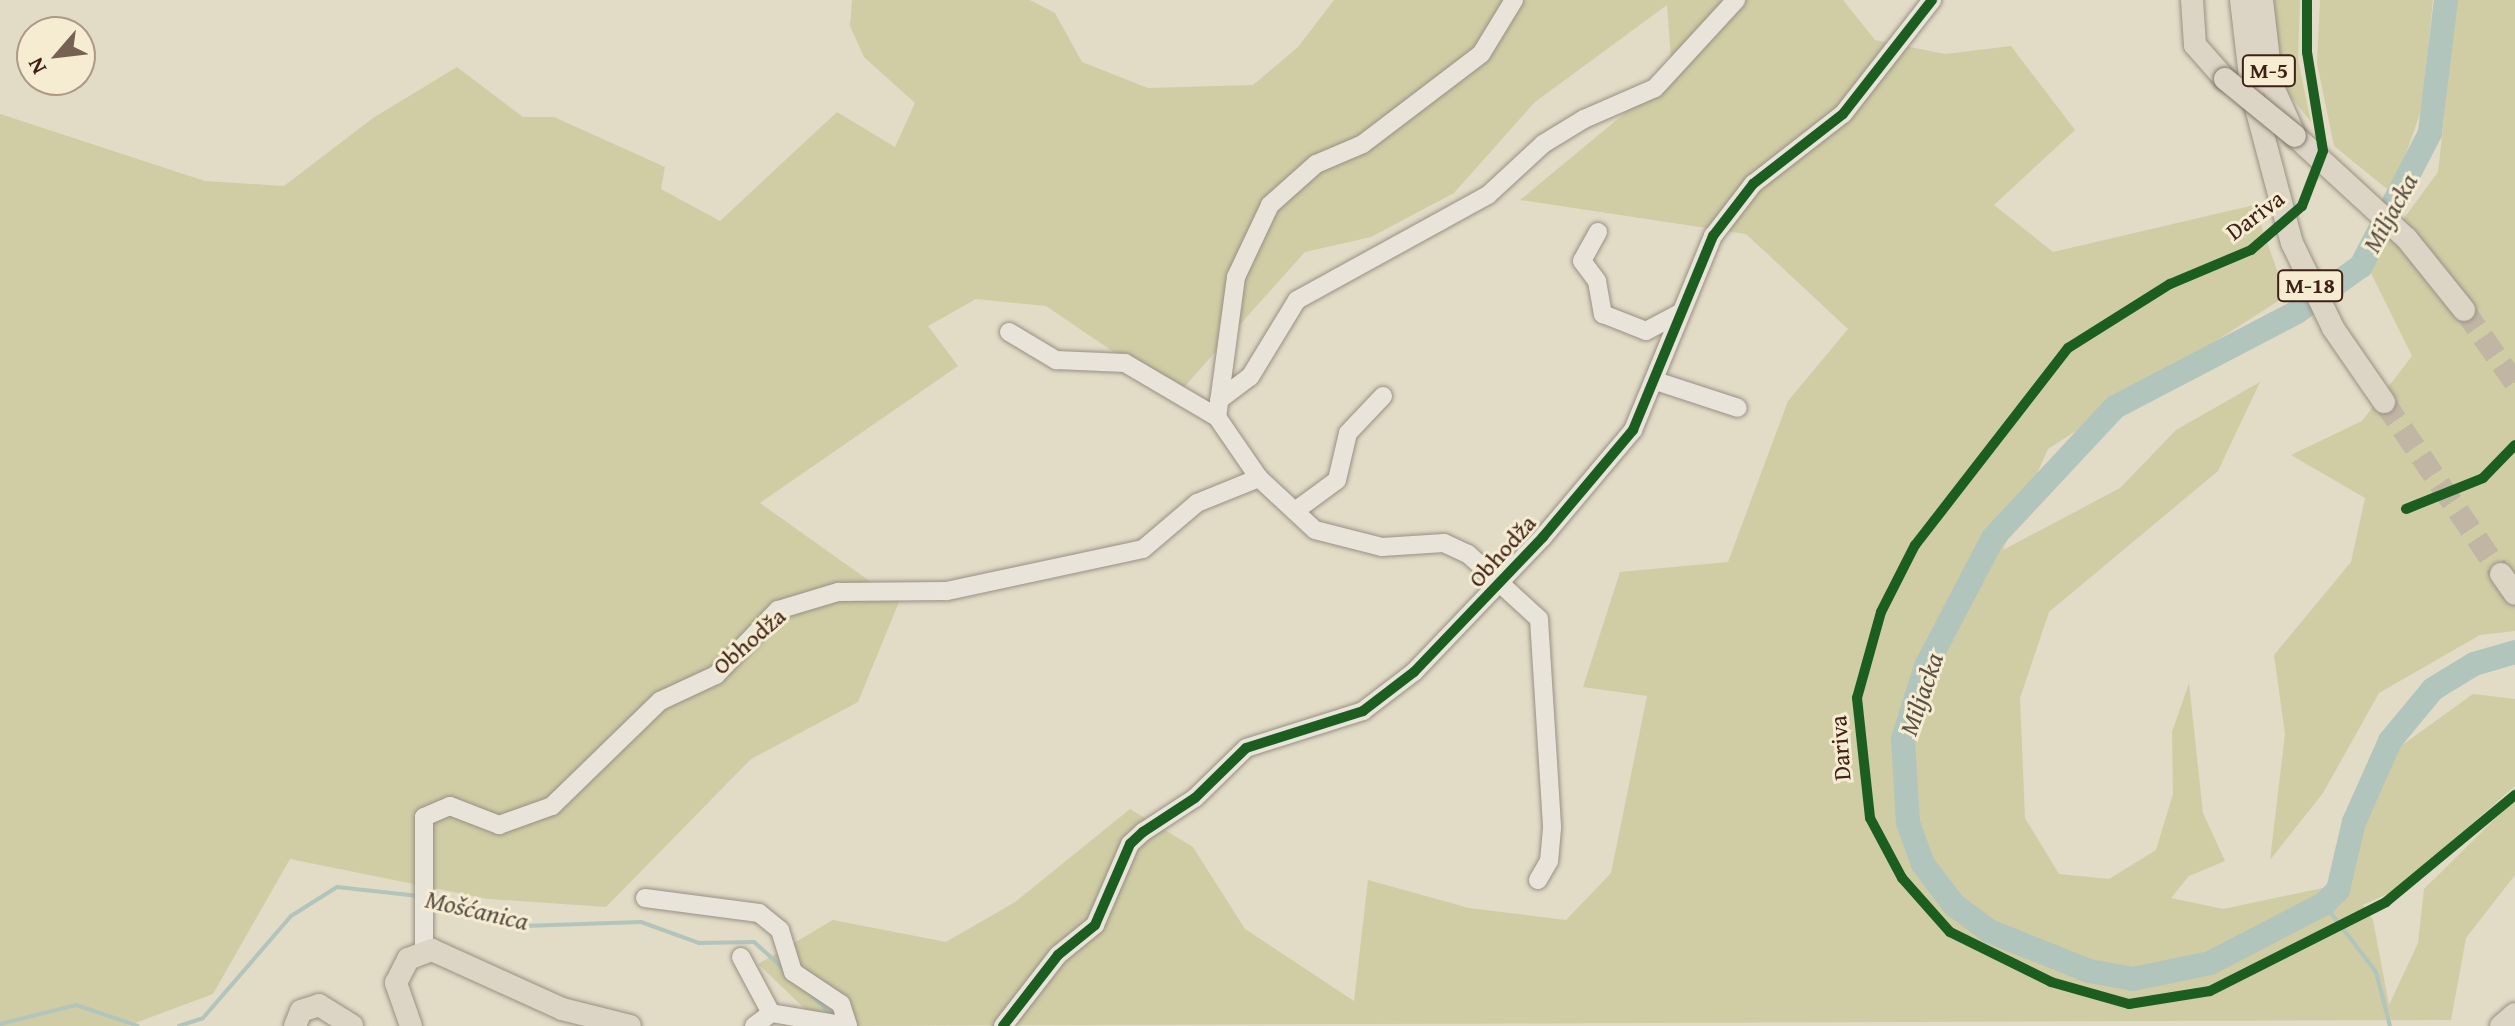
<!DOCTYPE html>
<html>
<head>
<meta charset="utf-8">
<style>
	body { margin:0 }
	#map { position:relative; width:2515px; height:1026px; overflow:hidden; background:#e2dbc6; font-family:"Gentium Book Plus",serif }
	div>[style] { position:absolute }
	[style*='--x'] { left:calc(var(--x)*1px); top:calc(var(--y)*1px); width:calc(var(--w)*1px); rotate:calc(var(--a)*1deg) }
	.green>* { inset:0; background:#d0cda5 }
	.stream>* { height:4px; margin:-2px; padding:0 2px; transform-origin:2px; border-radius:2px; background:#b1c5bc }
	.river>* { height:24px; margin:-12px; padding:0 12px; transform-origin:12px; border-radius:12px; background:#b1c5bc }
	.major-tunnel>* { height:22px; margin-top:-11px; transform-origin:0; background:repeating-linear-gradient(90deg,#c1b6a3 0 22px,transparent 0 33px) }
	.roads { filter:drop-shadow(0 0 2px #989083) drop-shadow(0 0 2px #989083) }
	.minor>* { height:18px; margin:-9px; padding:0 9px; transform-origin:9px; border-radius:9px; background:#e9e4da }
	.major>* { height:22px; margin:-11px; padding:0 11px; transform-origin:11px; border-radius:11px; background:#dcd4c5 }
	.bridges { filter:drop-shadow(0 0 2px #81776c) drop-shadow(0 0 2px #81776c) }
	.major-bridge>* { height:22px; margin:-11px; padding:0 11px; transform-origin:11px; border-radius:11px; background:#dcd4c5 }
	.cycleway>* { height:10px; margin:-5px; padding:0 5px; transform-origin:5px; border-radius:5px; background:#1b5e20 }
	span { translate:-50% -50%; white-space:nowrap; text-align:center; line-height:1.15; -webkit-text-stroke:6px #f5ecd2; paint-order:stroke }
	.shield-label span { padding:2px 6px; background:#f5ecd2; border:2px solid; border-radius:6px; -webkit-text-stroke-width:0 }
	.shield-label { font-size:22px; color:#3e2015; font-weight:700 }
	.street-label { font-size:24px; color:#3e2015 }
	.water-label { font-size:26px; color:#5a4f46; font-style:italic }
	.north { position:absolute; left:16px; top:16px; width:80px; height:80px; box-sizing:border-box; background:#f5ecd2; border:2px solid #ac9a86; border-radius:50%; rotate:242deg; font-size:22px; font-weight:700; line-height:32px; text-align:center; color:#3e2015 }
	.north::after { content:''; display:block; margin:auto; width:28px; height:36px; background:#776153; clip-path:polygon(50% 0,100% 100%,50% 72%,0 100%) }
</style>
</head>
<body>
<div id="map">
	<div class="green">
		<div style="clip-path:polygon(852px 0,1030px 0,1055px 13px,1082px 62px,1148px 88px,1253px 85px,1298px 47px,1334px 0,1843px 0,1875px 40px,1945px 54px,2011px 46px,2075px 130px,1994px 205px,2053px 252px,2254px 205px,2286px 296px,2048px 449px,2003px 550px,2120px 488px,2176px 430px,2260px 382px,2218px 471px,2049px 612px,2020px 698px,2025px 818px,2059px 874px,2109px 879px,2156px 850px,2173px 794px,2172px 732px,2189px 683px,2203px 813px,2225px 861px,2189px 876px,2171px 898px,2223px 909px,2332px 886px,2394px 751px,2473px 694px,2515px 699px,2515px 786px,2396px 890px,2363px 905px,2373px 920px,2389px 1005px,2418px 943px,2424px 889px,2515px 799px,2515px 875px,2466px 938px,2451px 1020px,823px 1026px,758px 964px,833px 920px,946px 942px,1015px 902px,1130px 809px,1193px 847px,1245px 929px,1354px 1001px,1368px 880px,1469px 908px,1566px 920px,1611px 873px,1647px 696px,1583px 687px,1620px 572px,1728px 562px,1788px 401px,1848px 329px,1746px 234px,1520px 200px,1672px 74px,1667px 5px,1535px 102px,1454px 193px,1371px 237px,1305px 252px,1177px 395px,1046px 306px,976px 299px,928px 326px,958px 366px,760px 503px,899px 602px,858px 702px,751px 759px,606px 907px,488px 899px,290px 859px,213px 994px,127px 1026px,0 1026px,0 114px,205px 181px,284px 186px,373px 118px,457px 67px,523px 117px,554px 117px,665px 167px,661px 189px,720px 221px,837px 112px,895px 147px,915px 103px,864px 57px,850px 26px)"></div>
		<div style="clip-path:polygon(2271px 0,2300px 0,2298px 60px,2311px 122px,2283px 87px)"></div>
		<div style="clip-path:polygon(2320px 0,2433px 0,2422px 108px,2392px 193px,2334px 146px,2317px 63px)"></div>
		<div style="clip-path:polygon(2457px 0,2515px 0,2515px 631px,2480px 635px,2379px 693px,2323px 793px,2270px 860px,2285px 734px,2274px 655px,2351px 562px,2365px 498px,2291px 455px,2362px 421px,2412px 356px,2368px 267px,2438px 172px)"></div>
	</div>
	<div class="stream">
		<div style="--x:428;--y:898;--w:99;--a:16.4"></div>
		<div style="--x:523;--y:926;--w:118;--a:-1.9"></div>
		<div style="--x:641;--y:922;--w:62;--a:19.9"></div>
		<div style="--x:699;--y:943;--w:55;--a:-1"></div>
		<div style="--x:754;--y:942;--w:40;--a:42"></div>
		<div style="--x:2324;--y:904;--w:86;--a:52.6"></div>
		<div style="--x:2376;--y:972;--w:56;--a:75.5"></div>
		<div style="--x:811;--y:994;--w:32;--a:46"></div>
		<div style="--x:0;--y:1024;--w:78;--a:-14"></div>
		<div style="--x:76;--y:1005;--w:65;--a:18.7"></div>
		<div style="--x:179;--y:1026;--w:25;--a:-18"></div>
		<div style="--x:203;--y:1018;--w:135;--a:-49.2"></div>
		<div style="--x:291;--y:916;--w:54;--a:-32.2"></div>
		<div style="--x:337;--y:887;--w:82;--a:6.3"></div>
	</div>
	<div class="river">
		<div style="--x:2446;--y:0;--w:134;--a:96.9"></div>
		<div style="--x:2430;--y:133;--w:150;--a:117.4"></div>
		<div style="--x:2361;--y:266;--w:79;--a:144.3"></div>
		<div style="--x:2297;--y:312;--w:205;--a:152.4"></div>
		<div style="--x:2115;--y:407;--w:179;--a:133"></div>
		<div style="--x:1993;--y:538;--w:144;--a:117.6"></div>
		<div style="--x:1926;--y:666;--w:77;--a:107.5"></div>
		<div style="--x:1903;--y:739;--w:84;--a:86.6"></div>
		<div style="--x:1908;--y:823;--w:44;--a:69.9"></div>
		<div style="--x:1923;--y:864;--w:51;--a:52.9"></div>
		<div style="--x:1954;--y:905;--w:44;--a:36.6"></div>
		<div style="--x:1989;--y:931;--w:108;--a:21.8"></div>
		<div style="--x:2089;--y:971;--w:45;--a:10.3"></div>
		<div style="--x:2133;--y:979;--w:79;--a:-11.7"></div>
		<div style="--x:2210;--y:963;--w:128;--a:-27.4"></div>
		<div style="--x:2324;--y:904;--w:20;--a:-45"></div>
		<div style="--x:2338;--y:890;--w:70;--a:-76.8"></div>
		<div style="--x:2354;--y:822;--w:89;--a:-66"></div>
		<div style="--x:2390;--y:741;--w:67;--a:-50.4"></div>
		<div style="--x:2433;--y:689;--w:48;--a:-31.4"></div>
		<div style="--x:2474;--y:664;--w:43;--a:-16.3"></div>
	</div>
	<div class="major-tunnel">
		<div style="--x:2464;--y:310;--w:89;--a:55.1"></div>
		<div style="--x:2384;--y:402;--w:208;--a:55.8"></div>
	</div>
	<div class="roads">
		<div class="minor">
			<div style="--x:1514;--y:0;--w:63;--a:121.4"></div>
			<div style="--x:1481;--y:54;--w:148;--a:142.7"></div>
			<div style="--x:1363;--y:144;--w:51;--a:156.9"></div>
			<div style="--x:1316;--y:164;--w:62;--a:138.3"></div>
			<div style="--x:1270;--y:205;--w:80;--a:115.3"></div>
			<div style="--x:1236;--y:277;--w:141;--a:97.7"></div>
			<div style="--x:1217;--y:417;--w:74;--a:55.5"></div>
			<div style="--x:1259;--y:478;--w:76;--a:42.9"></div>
			<div style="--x:1315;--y:530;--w:69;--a:14.2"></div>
			<div style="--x:1382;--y:547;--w:62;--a:-3.7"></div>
			<div style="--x:1444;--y:543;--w:26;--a:25"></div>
			<div style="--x:1468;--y:554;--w:96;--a:42.5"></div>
			<div style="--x:1539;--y:619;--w:209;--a:86.4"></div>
			<div style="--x:1552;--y:828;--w:33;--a:95"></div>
			<div style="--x:1549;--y:861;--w:22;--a:120"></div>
			<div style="--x:1598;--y:232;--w:33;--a:119"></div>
			<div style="--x:1582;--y:261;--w:25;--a:53"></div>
			<div style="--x:1597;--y:281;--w:34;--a:80"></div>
			<div style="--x:1603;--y:314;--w:46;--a:21.6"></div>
			<div style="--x:1646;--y:331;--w:38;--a:-28"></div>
			<div style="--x:1009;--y:332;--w:55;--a:30.8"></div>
			<div style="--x:1056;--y:360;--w:69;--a:2.5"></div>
			<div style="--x:1125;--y:363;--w:107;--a:30.4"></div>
			<div style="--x:1656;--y:381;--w:86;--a:18.2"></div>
			<div style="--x:1219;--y:400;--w:39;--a:-37"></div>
			<div style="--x:1250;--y:377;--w:90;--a:-58.6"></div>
			<div style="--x:1297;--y:300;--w:218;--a:-28.8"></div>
			<div style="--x:1488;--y:195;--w:75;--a:-42.8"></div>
			<div style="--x:1543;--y:144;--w:48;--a:-31.4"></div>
			<div style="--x:1584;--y:119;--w:77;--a:-23.6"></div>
			<div style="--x:1655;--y:88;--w:120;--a:-47.4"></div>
			<div style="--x:1295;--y:511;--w:52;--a:-36.4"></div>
			<div style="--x:1337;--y:480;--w:48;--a:-76.8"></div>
			<div style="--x:1348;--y:433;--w:51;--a:-46.6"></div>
			<div style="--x:645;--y:898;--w:115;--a:7.5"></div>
			<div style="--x:759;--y:913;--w:27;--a:39"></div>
			<div style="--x:780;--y:930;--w:44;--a:72.8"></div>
			<div style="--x:793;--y:972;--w:58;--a:33.7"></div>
			<div style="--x:841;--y:1004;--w:23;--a:72"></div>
			<div style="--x:424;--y:950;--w:133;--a:-90"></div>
			<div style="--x:424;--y:817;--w:28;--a:-23"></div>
			<div style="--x:450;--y:806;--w:53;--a:21.2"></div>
			<div style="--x:499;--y:825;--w:56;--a:-19.7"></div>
			<div style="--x:552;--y:806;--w:151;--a:-44.2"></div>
			<div style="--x:660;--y:701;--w:62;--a:-24.9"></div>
			<div style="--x:716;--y:675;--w:90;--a:-46.4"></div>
			<div style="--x:778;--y:610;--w:63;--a:-16.7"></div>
			<div style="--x:838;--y:592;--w:109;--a:-0.5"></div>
			<div style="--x:947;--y:591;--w:200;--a:-12.1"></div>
			<div style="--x:1143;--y:549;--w:71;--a:-40.4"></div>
			<div style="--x:1197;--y:503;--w:67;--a:-22"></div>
			<div style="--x:741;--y:957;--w:64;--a:61.8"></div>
			<div style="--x:754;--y:1026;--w:21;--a:-37"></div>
			<div style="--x:771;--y:1013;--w:77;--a:9.7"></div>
			<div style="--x:1003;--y:1026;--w:90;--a:-52.2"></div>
			<div style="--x:1058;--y:955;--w:48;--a:-39"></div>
			<div style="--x:1095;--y:925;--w:88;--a:-66.6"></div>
			<div style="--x:1130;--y:844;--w:18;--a:-43"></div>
			<div style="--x:1143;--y:832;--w:62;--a:-33.2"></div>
			<div style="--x:1195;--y:798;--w:71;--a:-44.4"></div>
			<div style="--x:1246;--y:748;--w:123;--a:-17.5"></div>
			<div style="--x:1363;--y:711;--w:64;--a:-37.4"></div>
			<div style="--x:1414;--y:672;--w:187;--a:-46.3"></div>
			<div style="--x:1543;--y:537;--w:140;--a:-49.9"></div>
			<div style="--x:1633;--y:430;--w:210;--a:-67.6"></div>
			<div style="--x:1713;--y:236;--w:66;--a:-52.4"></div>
			<div style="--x:1753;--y:184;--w:114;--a:-37.9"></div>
			<div style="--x:1843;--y:114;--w:145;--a:-52"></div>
		</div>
		<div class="major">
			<div style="--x:2192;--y:0;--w:45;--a:86.2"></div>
			<div style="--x:2195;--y:45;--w:45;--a:48.6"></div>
			<div style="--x:2241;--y:0;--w:94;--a:83.3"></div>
			<div style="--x:2252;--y:93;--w:155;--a:75.1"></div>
			<div style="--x:2292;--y:243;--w:94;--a:64.2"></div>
			<div style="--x:2333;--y:328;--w:90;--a:55.4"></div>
			<div style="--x:2262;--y:0;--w:86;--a:83.3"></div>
			<div style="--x:2272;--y:85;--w:56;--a:65.7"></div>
			<div style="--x:2295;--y:136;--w:152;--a:42.6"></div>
			<div style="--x:2407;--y:239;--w:91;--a:51.2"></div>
			<div style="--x:2501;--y:574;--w:24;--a:55"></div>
			<div style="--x:295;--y:1026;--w:16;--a:-68"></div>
			<div style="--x:301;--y:1011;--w:19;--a:-18"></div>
			<div style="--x:319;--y:1005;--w:39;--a:32"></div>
			<div style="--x:411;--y:1026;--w:46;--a:-109.2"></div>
			<div style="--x:396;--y:983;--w:27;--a:-63"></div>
			<div style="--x:408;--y:959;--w:26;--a:-21"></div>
			<div style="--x:432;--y:950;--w:143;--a:24.4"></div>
			<div style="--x:562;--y:1009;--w:70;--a:14"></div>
			<div style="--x:2501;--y:1026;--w:18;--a:-41"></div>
		</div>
	</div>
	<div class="bridges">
		<div class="major-bridge">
			<div style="--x:2225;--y:79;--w:90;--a:39.2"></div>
		</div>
	</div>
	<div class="cycleway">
		<div style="--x:2307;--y:0;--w:52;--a:90"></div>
		<div style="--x:2307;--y:52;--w:100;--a:80.8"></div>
		<div style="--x:2323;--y:151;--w:59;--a:110.9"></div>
		<div style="--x:2302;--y:206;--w:67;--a:139.2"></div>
		<div style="--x:2251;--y:250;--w:88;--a:157.2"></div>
		<div style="--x:2170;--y:284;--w:120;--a:147.9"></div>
		<div style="--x:2068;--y:348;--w:249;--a:127.8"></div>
		<div style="--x:1915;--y:545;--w:75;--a:116.9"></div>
		<div style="--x:1881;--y:612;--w:89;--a:105.6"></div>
		<div style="--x:1857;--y:698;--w:121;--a:83.8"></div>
		<div style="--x:1870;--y:818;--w:68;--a:61.9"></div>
		<div style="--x:1902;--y:878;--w:72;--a:48.4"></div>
		<div style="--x:1950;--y:932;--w:113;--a:26.3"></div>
		<div style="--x:2051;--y:982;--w:81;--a:15.8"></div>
		<div style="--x:2129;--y:1004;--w:82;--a:-9.1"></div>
		<div style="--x:2210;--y:991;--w:197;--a:-26.8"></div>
		<div style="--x:2386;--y:902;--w:168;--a:-39.7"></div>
		<div style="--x:2406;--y:509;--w:83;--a:-21.9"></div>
		<div style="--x:2483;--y:478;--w:46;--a:-45.9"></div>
		<div style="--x:1003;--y:1026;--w:90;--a:-52.2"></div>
		<div style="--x:1058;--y:955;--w:48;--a:-39"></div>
		<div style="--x:1095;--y:925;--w:88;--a:-66.6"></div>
		<div style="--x:1130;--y:844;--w:18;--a:-43"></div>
		<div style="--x:1143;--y:832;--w:62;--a:-33.2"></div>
		<div style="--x:1195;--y:798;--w:71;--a:-44.4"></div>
		<div style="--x:1246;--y:748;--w:123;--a:-17.5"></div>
		<div style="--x:1363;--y:711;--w:64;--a:-37.4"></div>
		<div style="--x:1414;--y:672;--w:187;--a:-46.3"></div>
		<div style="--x:1543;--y:537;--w:140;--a:-49.9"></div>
		<div style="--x:1633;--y:430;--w:210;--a:-67.6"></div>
		<div style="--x:1713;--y:236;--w:66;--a:-52.4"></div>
		<div style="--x:1753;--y:184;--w:114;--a:-37.9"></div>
		<div style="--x:1843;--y:114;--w:145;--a:-52"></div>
	</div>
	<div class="shield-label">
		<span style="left:2269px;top:71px">M-5</span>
		<span style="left:2310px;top:286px">M-18</span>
	</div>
	<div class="street-label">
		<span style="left:2255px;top:215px;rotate:-37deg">Dariva</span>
		<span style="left:1502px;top:551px;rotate:-48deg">Obhodža</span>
		<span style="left:749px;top:641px;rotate:-41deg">Obhodža</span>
		<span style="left:1840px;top:748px;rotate:-94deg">Dariva</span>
	</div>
	<div class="water-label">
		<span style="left:2390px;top:213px;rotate:-61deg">Miljacka</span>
		<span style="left:1921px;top:694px;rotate:-71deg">Miljacka</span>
		<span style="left:477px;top:910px;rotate:13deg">Mošćanica</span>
	</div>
	<div class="north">N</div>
</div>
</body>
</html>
